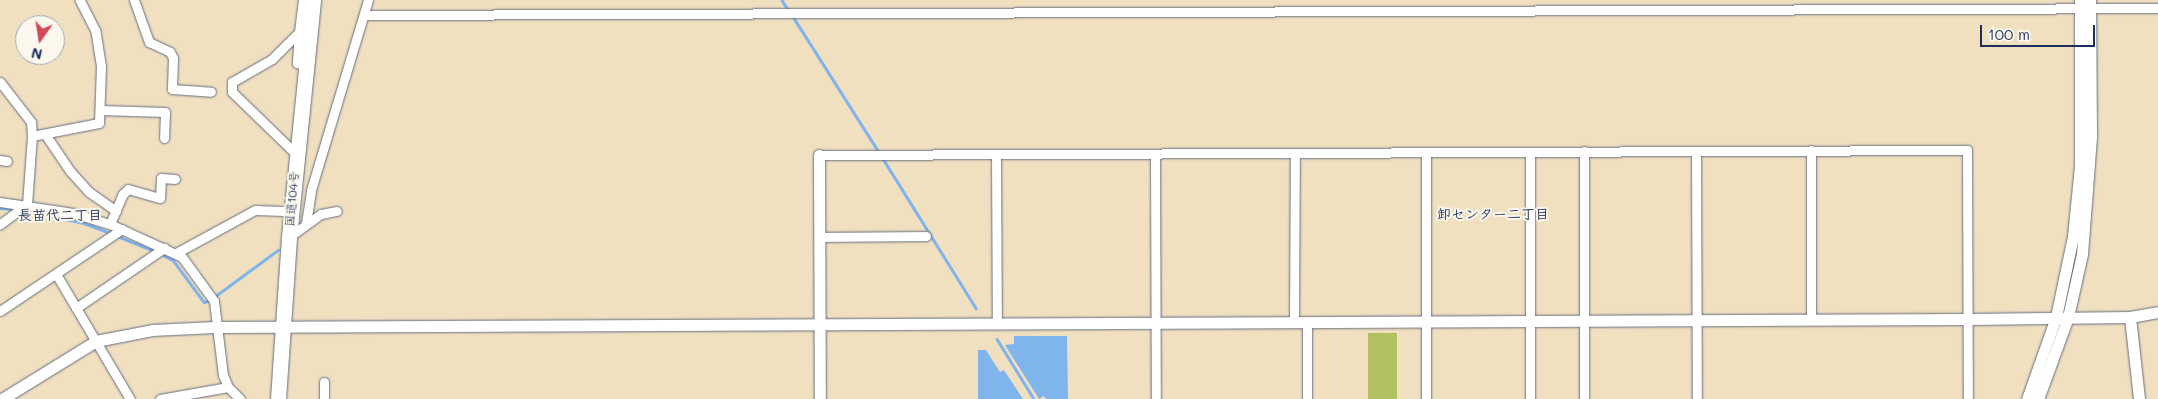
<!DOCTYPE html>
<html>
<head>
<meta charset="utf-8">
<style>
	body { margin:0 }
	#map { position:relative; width:2158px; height:399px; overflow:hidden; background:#f0e0c0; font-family:Mali,"Klee One",sans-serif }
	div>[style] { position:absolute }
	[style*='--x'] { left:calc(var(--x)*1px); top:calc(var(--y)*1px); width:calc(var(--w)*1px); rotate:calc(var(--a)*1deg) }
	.green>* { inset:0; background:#b3c062; transform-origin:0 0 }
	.water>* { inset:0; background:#7fb4ed }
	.stream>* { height:2.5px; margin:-1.25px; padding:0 1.25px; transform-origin:1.25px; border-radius:1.25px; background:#7fb4ed }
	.roads { filter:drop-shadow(0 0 1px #666d80) drop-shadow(0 0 1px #666d80) }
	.minor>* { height:9px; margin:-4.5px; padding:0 4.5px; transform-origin:4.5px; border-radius:4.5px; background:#fff }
	.tertiary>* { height:11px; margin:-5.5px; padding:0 5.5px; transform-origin:5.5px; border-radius:5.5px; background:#fff }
	.trunk>* { height:15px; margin:-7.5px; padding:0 7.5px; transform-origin:7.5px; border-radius:7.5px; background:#fff }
	span { translate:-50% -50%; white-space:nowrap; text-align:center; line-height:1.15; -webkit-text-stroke:4px #fbf7ec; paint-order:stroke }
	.street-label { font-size:12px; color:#1b2f5e }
	.neighbourhood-label { font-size:14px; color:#1b2f5e; font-weight:700 }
	.north { position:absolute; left:15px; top:15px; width:50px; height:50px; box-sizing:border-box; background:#fbf7ec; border:1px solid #a1a7b3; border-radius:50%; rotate:193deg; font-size:14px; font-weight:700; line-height:20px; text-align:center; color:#1b2f5e }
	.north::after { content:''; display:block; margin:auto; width:18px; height:22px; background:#d1495b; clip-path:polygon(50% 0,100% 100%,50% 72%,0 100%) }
	.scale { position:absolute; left:1980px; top:25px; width:115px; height:22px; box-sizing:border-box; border:2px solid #1b2f5e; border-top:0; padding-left:6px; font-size:15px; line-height:18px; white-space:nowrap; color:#1b2f5e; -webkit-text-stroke:4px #fbf7ec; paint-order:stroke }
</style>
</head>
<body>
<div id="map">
	<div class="green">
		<div style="left:1368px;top:333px;width:29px;height:66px"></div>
	</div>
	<div class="water">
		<div style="clip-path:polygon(1014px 336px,1067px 336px,1068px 399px,1046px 399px,1044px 396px,1039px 399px,1005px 345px,1014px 344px)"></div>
		<div style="clip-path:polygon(978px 350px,986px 350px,1000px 372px,1004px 370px,1023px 399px,978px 399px)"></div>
	</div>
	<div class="stream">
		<div style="--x:782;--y:0;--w:13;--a:58"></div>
		<div style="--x:792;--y:15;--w:162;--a:57.6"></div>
		<div style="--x:882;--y:157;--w:178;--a:58.1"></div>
		<div style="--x:0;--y:208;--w:15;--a:4"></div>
		<div style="--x:23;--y:210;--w:62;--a:12"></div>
		<div style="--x:84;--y:223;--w:28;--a:21"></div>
		<div style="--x:117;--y:236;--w:40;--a:22"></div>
		<div style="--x:161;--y:254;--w:13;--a:27"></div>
		<div style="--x:173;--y:260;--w:52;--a:53.6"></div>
		<div style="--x:204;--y:302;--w:6;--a:-18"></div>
		<div style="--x:214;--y:297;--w:79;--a:-36.3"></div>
		<div style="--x:997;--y:339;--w:70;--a:58.3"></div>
	</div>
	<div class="roads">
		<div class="minor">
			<div style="--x:134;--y:0;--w:45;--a:70.3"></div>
			<div style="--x:149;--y:42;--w:23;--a:25"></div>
			<div style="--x:170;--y:52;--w:7;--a:63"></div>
			<div style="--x:173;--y:58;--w:31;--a:92"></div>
			<div style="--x:172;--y:89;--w:39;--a:4"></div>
			<div style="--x:364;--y:15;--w:1794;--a:-0.22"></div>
			<div style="--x:299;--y:32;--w:31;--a:94"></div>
			<div style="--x:297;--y:63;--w:9;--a:18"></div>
			<div style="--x:0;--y:82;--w:51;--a:52.2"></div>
			<div style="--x:31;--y:122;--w:14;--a:86"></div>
			<div style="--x:32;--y:136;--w:68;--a:94.2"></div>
			<div style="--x:27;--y:204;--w:34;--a:143"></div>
			<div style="--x:100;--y:110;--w:65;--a:1.8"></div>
			<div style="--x:165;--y:112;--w:26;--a:92"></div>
			<div style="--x:45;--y:134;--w:45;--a:56"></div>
			<div style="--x:70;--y:171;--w:28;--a:48"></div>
			<div style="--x:89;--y:192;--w:33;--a:35"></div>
			<div style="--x:32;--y:136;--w:68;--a:-11"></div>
			<div style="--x:99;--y:123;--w:57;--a:-88"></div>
			<div style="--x:101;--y:66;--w:36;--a:-99"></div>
			<div style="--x:95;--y:30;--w:34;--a:-117"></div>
			<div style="--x:1811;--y:150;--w:169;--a:90"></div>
			<div style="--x:1584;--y:151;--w:248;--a:90"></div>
			<div style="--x:1696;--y:151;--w:248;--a:89.8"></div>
			<div style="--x:1426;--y:152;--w:247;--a:90"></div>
			<div style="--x:1530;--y:152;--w:247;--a:90"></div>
			<div style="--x:296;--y:154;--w:89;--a:-135.9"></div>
			<div style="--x:232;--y:92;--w:10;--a:-90"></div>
			<div style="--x:232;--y:82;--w:46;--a:-29.9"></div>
			<div style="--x:272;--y:59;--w:38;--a:-45"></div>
			<div style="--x:299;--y:32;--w:32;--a:-83"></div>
			<div style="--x:996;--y:154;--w:169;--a:89.7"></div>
			<div style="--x:1155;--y:154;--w:245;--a:89.8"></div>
			<div style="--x:819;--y:155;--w:1148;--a:-0.25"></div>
			<div style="--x:1967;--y:150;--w:249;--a:89.8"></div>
			<div style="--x:0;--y:160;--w:7;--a:8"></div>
			<div style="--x:0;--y:202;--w:74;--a:8.6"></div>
			<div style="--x:73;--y:213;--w:39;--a:17"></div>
			<div style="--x:110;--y:224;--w:79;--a:24.6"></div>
			<div style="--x:182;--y:257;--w:54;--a:54"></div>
			<div style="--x:214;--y:301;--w:75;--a:83.1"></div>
			<div style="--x:223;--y:375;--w:13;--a:67"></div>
			<div style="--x:228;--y:387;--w:17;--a:45"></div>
			<div style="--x:306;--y:223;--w:33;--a:-81"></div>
			<div style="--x:311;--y:190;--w:198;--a:-73.3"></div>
			<div style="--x:110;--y:224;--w:33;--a:-67"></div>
			<div style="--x:123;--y:194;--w:7;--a:-45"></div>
			<div style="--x:128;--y:189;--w:33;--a:16"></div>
			<div style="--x:160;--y:198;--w:20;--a:-87"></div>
			<div style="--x:161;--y:178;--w:14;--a:4"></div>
			<div style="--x:289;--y:237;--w:39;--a:-36"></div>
			<div style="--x:321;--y:214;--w:16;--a:-11"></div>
			<div style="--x:820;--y:237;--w:106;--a:-0.5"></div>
			<div style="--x:176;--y:253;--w:90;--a:-28.6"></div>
			<div style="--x:255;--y:210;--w:36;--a:2"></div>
			<div style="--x:56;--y:274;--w:145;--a:59.4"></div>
			<div style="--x:76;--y:308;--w:107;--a:-34.3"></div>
			<div style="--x:0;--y:311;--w:147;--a:-33.9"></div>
			<div style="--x:1294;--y:322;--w:169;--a:-89.7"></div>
			<div style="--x:160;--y:399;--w:69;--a:-10"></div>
			<div style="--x:324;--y:399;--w:17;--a:-90"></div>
			<div style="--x:1307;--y:399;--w:77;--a:-90"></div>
		</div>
		<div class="tertiary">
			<div style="--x:819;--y:155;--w:244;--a:89.8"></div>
			<div style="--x:2130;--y:317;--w:82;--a:83.7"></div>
			<div style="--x:2;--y:399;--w:110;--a:-31.7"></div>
			<div style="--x:96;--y:341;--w:57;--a:-11.1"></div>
			<div style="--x:152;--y:330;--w:63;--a:-2.7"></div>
			<div style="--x:215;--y:327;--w:1753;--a:-0.26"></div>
			<div style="--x:1968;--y:319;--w:162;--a:-0.7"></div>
			<div style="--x:2130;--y:317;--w:28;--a:-10"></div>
			<div style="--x:2027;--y:399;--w:87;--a:-70.5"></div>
			<div style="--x:2056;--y:317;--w:83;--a:-78.1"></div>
			<div style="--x:2073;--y:236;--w:70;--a:-84.3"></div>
			<div style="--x:2080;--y:166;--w:166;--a:-90"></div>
			<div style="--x:2038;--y:399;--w:87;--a:-69.9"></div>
			<div style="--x:2068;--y:317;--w:65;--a:-77.5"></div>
			<div style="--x:2082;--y:254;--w:117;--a:-85.6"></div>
			<div style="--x:2091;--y:137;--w:137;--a:-90.4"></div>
		</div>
		<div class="trunk">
			<div style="--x:278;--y:399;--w:162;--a:-86.1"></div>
			<div style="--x:289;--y:237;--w:238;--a:-84.2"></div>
		</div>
	</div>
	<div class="street-label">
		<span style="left:292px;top:199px;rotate:-85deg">国道104号</span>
	</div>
	<div class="neighbourhood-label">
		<span style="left:1493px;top:214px">卸センター二丁目</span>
		<span style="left:60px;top:215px">長苗代二丁目</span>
	</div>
	<div class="north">N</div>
	<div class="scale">100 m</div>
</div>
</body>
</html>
